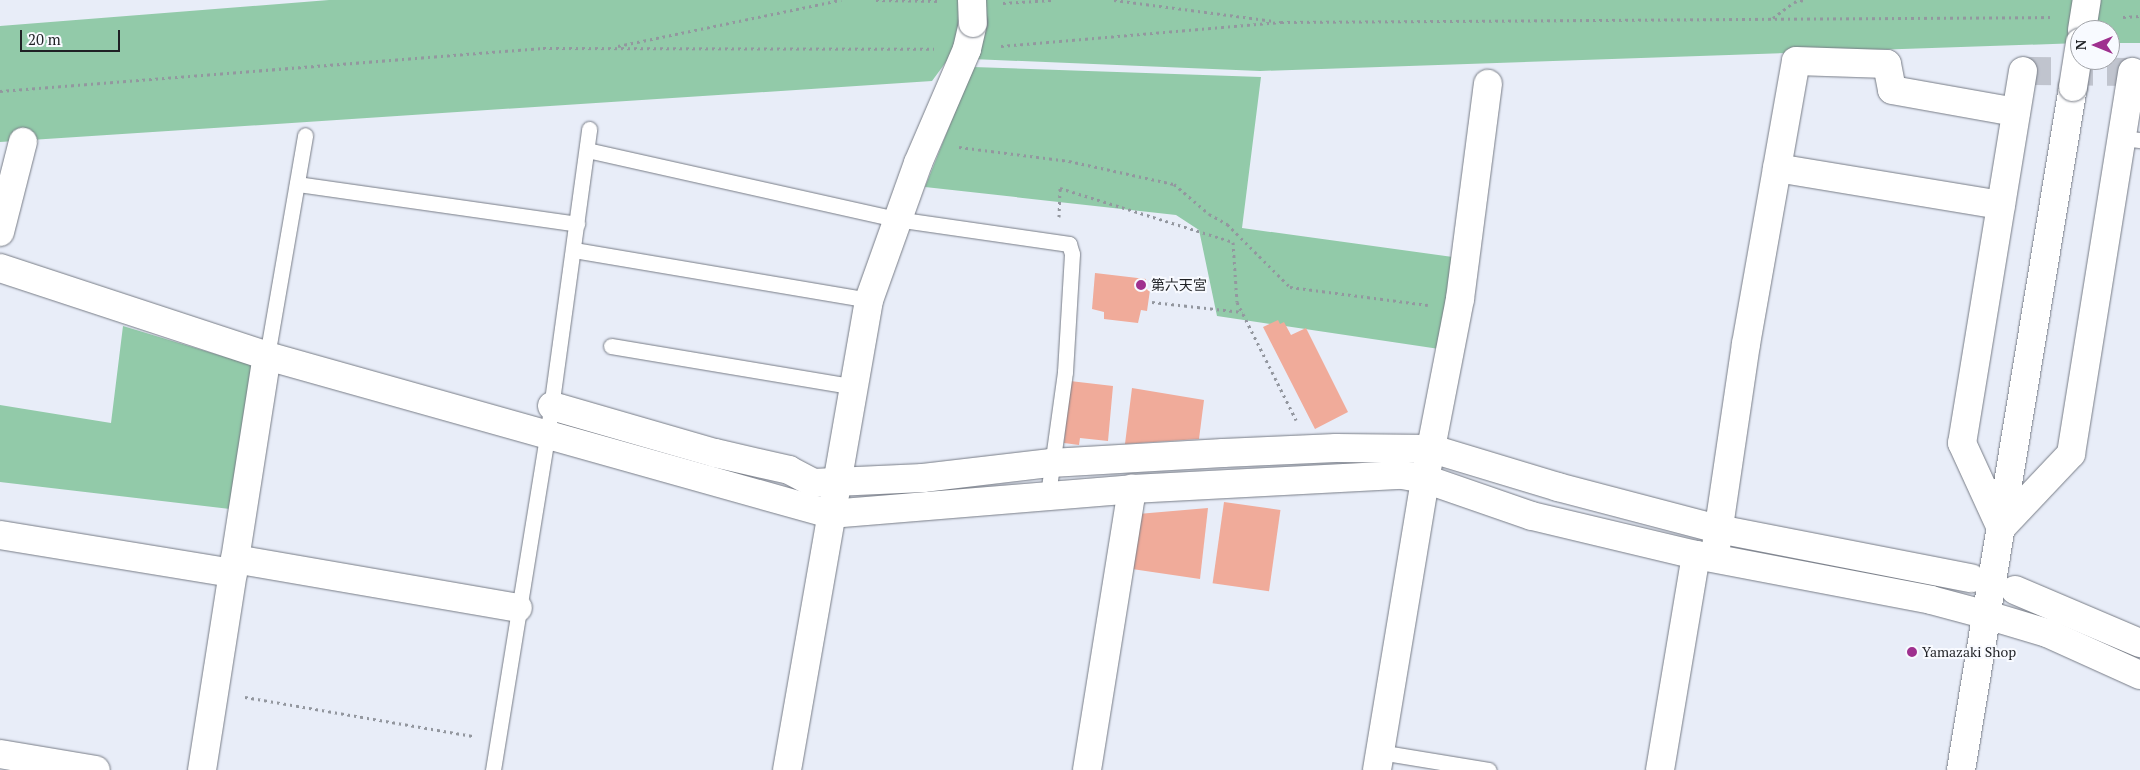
<!DOCTYPE html>
<html>
<head>
<meta charset="utf-8">
<style>
	body { margin:0 }
	#map { position:relative; width:2140px; height:770px; overflow:hidden; background:#e8edf8; font-family:"PT Serif","Noto Sans JP",serif }
	div>[style] { position:absolute }
	[style*='--x'] { left:calc(var(--x)*1px); top:calc(var(--y)*1px); width:calc(var(--w)*1px); rotate:calc(var(--a)*1deg) }
	.green>* { inset:0; background:#92caa9 }
	.building>* { inset:0; background:#f0ab9a; transform-origin:0 0 }
	.street-tunnel>* { height:28px; margin-top:-14px; transform-origin:0; background:repeating-linear-gradient(90deg,#c0c4ce 0 28px,transparent 0 42px) }
	.path>* { height:3px; margin-top:-1.5px; transform-origin:0; background:repeating-linear-gradient(90deg,#93979f 0 2.5px,transparent 0 6.5px) }
	.roads { filter:drop-shadow(0 0 1px #777c86) drop-shadow(0 0 1px #777c86) }
	.lane>* { height:15px; margin:-7.5px; padding:0 7.5px; transform-origin:7.5px; border-radius:7.5px; background:#fff }
	.street>* { height:28px; margin:-14px; padding:0 14px; transform-origin:14px; border-radius:14px; background:#fff }
	.secondary>* { height:28px; margin:-14px; padding:0 14px; transform-origin:14px; border-radius:14px; background:#fff }
	.bridges { filter:drop-shadow(0 0 1px #777c86) drop-shadow(0 0 1px #777c86) }
	.street-bridge>* { height:28px; margin:-14px; padding:0 14px; transform-origin:14px; border-radius:14px; background:#fff }
	.secondary-bridge>* { height:28px; margin:-14px; padding:0 14px; transform-origin:14px; border-radius:14px; background:#fff }
	.dots>* { width:14px; height:14px; translate:-50% -50%; box-sizing:border-box; border:2px solid #f8faff; border-radius:50% }
	span { translate:-50% -50%; white-space:nowrap; text-align:center; line-height:1.15; -webkit-text-stroke:4px #f8faff; paint-order:stroke }
	.poi-label { font-size:14px; color:#1f2125 }
	.left { translate:0 -50%; text-align:left }
	.north { position:absolute; left:2070px; top:20px; width:50px; height:50px; box-sizing:border-box; background:#f8faff; border:1px solid #a1a3a8; border-radius:50%; rotate:270deg; font-size:14px; font-weight:700; line-height:20px; text-align:center; color:#1f2125 }
	.north::after { content:''; display:block; margin:auto; width:18px; height:22px; background:#9f308f; clip-path:polygon(50% 0,100% 100%,50% 72%,0 100%) }
	.scale { position:absolute; left:20px; top:30px; width:100px; height:22px; box-sizing:border-box; border:2px solid #1f2125; border-top:0; padding-left:6px; font-size:15px; line-height:18px; white-space:nowrap; color:#1f2125; -webkit-text-stroke:4px #f8faff; paint-order:stroke }
</style>
</head>
<body>
<div id="map">
	<div class="green">
		<div style="clip-path:polygon(329px 0,2140px 0,2140px 43px,2110px 43px,2110px 30px,2080px 30px,2080px 43px,1260px 71px,949px 58px,932px 81px,0 142px,0 26px)"></div>
		<div style="clip-path:polygon(973px 67px,1261px 77px,1242px 228px,1460px 258px,1446px 350px,1217px 316px,1199px 230px,1176px 215px,925px 187px)"></div>
		<div style="clip-path:polygon(123px 326px,255px 366px,230px 509px,0 482px,0 405px,111px 423px)"></div>
	</div>
	<div class="building">
		<div style="clip-path:polygon(1095px 273px,1146px 279px,1145px 288px,1150px 290px,1147px 311px,1141px 310px,1138px 323px,1104px 319px,1104px 312px,1092px 309px)"></div>
		<div style="clip-path:polygon(1278px 320px,1280px 324px,1284px 322px,1291px 335px,1306px 328px,1348px 412px,1315px 429px,1263px 327px)"></div>
		<div style="clip-path:polygon(1070px 381px,1113px 386px,1108px 441px,1080px 438px,1079px 445px,1064px 443px)"></div>
		<div style="clip-path:polygon(1132px 388px,1204px 400px,1199px 439px,1125px 444px)"></div>
		<div style="left:1224px;top:502px;width:57px;height:82px;rotate:8deg"></div>
		<div style="clip-path:polygon(1208px 508px,1200px 579px,1132px 569px,1138px 514px)"></div>
	</div>
	<div class="street-tunnel">
		<div style="--x:2023;--y:71;--w:109;--a:0.5"></div>
	</div>
	<div class="path">
		<div style="--x:876;--y:0;--w:65;--a:0.9"></div>
		<div style="--x:1114;--y:0;--w:160;--a:7.5"></div>
		<div style="--x:1003;--y:3;--w:49;--a:-3.5"></div>
		<div style="--x:2123;--y:17;--w:17;--a:-3"></div>
		<div style="--x:1773;--y:18;--w:26;--a:-37"></div>
		<div style="--x:1794;--y:2;--w:10;--a:-11"></div>
		<div style="--x:618;--y:46;--w:228;--a:-11.7"></div>
		<div style="--x:1001;--y:46;--w:281;--a:-4.9"></div>
		<div style="--x:1281;--y:22;--w:772;--a:-0.37"></div>
		<div style="--x:0;--y:91;--w:545;--a:-4.53"></div>
		<div style="--x:543;--y:48;--w:391;--a:0.1"></div>
		<div style="--x:959;--y:147;--w:111;--a:7.3"></div>
		<div style="--x:1069;--y:161;--w:107;--a:12.4"></div>
		<div style="--x:1174;--y:184;--w:46;--a:40.6"></div>
		<div style="--x:1209;--y:214;--w:21;--a:29"></div>
		<div style="--x:1227;--y:224;--w:89;--a:45"></div>
		<div style="--x:1290;--y:287;--w:139;--a:7.4"></div>
		<div style="--x:1059;--y:217;--w:29;--a:-88"></div>
		<div style="--x:1060;--y:188;--w:181;--a:17.3"></div>
		<div style="--x:1233;--y:242;--w:60;--a:86.2"></div>
		<div style="--x:1237;--y:302;--w:132;--a:63.4"></div>
		<div style="--x:1152;--y:302;--w:91;--a:6.3"></div>
		<div style="--x:245;--y:697;--w:231;--a:9.7"></div>
	</div>
	<div class="roads">
		<div class="lane">
			<div style="--x:2123;--y:138;--w:17;--a:7"></div>
			<div style="--x:587;--y:150;--w:317;--a:12.6"></div>
			<div style="--x:896;--y:219;--w:175;--a:8.2"></div>
			<div style="--x:1069;--y:244;--w:10;--a:73"></div>
			<div style="--x:1072;--y:254;--w:118;--a:93.4"></div>
			<div style="--x:1065;--y:372;--w:124;--a:97.9"></div>
			<div style="--x:297;--y:184;--w:283;--a:8.1"></div>
			<div style="--x:574;--y:250;--w:299;--a:9.6"></div>
			<div style="--x:611;--y:346;--w:247;--a:9.5"></div>
			<div style="--x:267;--y:356;--w:224;--a:-80.2"></div>
			<div style="--x:1380;--y:752;--w:110;--a:9.4"></div>
			<div style="--x:493;--y:770;--w:337;--a:-80.8"></div>
			<div style="--x:547;--y:437;--w:311;--a:-82.2"></div>
		</div>
		<div class="street">
			<div style="--x:2023;--y:71;--w:377;--a:99.3"></div>
			<div style="--x:1962;--y:443;--w:94;--a:65.4"></div>
			<div style="--x:2001;--y:528;--w:102;--a:-46.6"></div>
			<div style="--x:2071;--y:454;--w:387;--a:-80.9"></div>
			<div style="--x:1777;--y:168;--w:227;--a:9.4"></div>
			<div style="--x:0;--y:232;--w:93;--a:-75.7"></div>
			<div style="--x:0;--y:268;--w:281;--a:18.2"></div>
			<div style="--x:267;--y:356;--w:585;--a:15.68"></div>
			<div style="--x:830;--y:514;--w:303;--a:-4.7"></div>
			<div style="--x:1132;--y:489;--w:270;--a:-3"></div>
			<div style="--x:1402;--y:475;--w:23;--a:10"></div>
			<div style="--x:1425;--y:479;--w:113;--a:19.1"></div>
			<div style="--x:1532;--y:516;--w:169;--a:13.4"></div>
			<div style="--x:1696;--y:555;--w:239;--a:10.8"></div>
			<div style="--x:1931;--y:600;--w:58;--a:15"></div>
			<div style="--x:1987;--y:615;--w:63;--a:16.7"></div>
			<div style="--x:2047;--y:633;--w:102;--a:24.3"></div>
			<div style="--x:552;--y:406;--w:170;--a:16.1"></div>
			<div style="--x:715;--y:453;--w:76;--a:12.9"></div>
			<div style="--x:789;--y:470;--w:27;--a:28"></div>
			<div style="--x:813;--y:483;--w:110;--a:-2.6"></div>
			<div style="--x:923;--y:478;--w:129;--a:-6.7"></div>
			<div style="--x:1051;--y:463;--w:172;--a:-3.3"></div>
			<div style="--x:1223;--y:453;--w:113;--a:-2.5"></div>
			<div style="--x:1336;--y:448;--w:96;--a:0.6"></div>
			<div style="--x:1432;--y:449;--w:132;--a:16.8"></div>
			<div style="--x:1558;--y:487;--w:165;--a:14.7"></div>
			<div style="--x:1718;--y:529;--w:258;--a:11"></div>
			<div style="--x:0;--y:535;--w:236;--a:9.3"></div>
			<div style="--x:1716;--y:547;--w:205;--a:-81.6"></div>
			<div style="--x:1746;--y:344;--w:287;--a:-80"></div>
			<div style="--x:1796;--y:61;--w:91;--a:1.9"></div>
			<div style="--x:1887;--y:64;--w:26;--a:79"></div>
			<div style="--x:1892;--y:90;--w:126;--a:10.1"></div>
			<div style="--x:235;--y:559;--w:287;--a:9.8"></div>
			<div style="--x:2015;--y:590;--w:136;--a:23"></div>
			<div style="--x:0;--y:754;--w:97;--a:9.5"></div>
			<div style="--x:202;--y:770;--w:419;--a:-81.1"></div>
			<div style="--x:787;--y:770;--w:477;--a:-80.1"></div>
			<div style="--x:869;--y:300;--w:145;--a:-70.3"></div>
			<div style="--x:918;--y:163;--w:124;--a:-66.7"></div>
			<div style="--x:967;--y:49;--w:27;--a:-77"></div>
			<div style="--x:1087;--y:770;--w:285;--a:-80.9"></div>
			<div style="--x:1377;--y:770;--w:295;--a:-80.6"></div>
			<div style="--x:1425;--y:479;--w:183;--a:-79"></div>
			<div style="--x:1460;--y:299;--w:217;--a:-82.6"></div>
			<div style="--x:1660;--y:770;--w:218;--a:-80.5"></div>
		</div>
		<div class="secondary">
			<div style="--x:2082;--y:30;--w:30;--a:-81"></div>
			<div style="--x:1961;--y:770;--w:692;--a:-80.69"></div>
		</div>
	</div>
	<div class="bridges">
		<div class="street-bridge">
			<div style="--x:972;--y:0;--w:23;--a:88"></div>
		</div>
		<div class="secondary-bridge">
			<div style="--x:2073;--y:87;--w:45;--a:-81"></div>
		</div>
	</div>
	<div class="dots">
		<div style="left:1141px;top:285px;background:#9f308f"></div>
		<div style="left:1912px;top:652px;background:#9f308f"></div>
	</div>
	<div class="poi-label">
		<span class="left" style="left:1151px;top:285px">第六天宮</span>
		<span class="left" style="left:1922px;top:652px">Yamazaki Shop</span>
	</div>
	<div class="north">N</div>
	<div class="scale">20 m</div>
</div>
</body>
</html>
